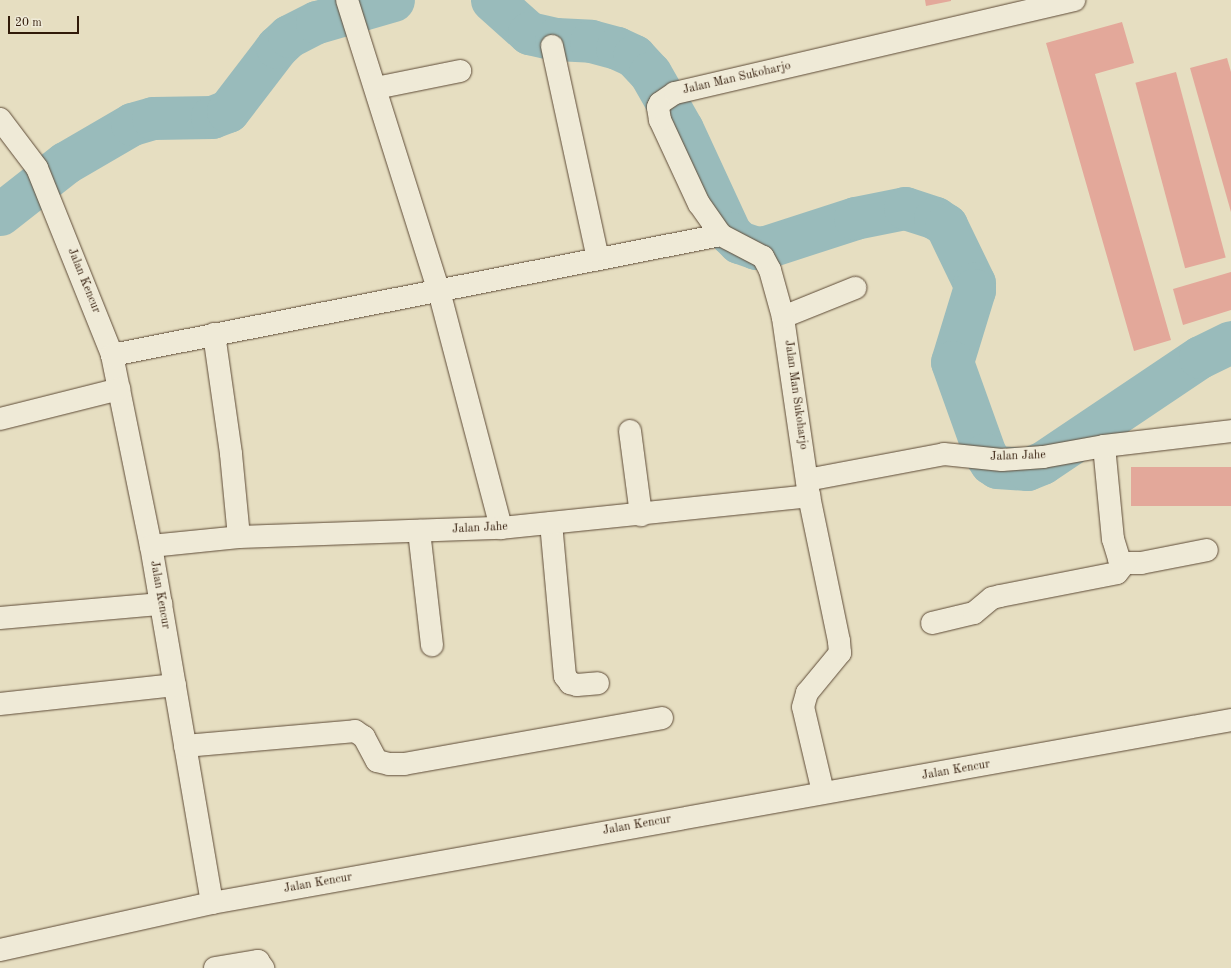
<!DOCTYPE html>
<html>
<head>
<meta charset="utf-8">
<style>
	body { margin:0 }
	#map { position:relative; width:1231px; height:968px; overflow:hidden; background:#e6dec1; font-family:"Old Standard TT",serif }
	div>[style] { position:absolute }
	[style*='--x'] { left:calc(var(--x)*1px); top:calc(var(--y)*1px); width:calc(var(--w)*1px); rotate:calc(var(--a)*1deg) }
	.river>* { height:43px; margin:-21.5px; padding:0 21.5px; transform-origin:21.5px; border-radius:21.5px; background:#9bb }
	.building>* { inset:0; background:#e3a89a; transform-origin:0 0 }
	.roads { filter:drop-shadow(0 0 1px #5e4b37) drop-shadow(0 0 1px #5e4b37) }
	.minor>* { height:22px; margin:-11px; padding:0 11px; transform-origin:11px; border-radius:11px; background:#efead7 }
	span { translate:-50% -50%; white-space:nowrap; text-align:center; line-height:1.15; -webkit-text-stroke:3px #efead7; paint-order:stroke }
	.street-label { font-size:12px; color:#311a09 }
	.scale { position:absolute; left:8px; top:16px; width:71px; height:18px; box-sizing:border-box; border:2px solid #311a09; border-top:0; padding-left:5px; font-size:12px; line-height:14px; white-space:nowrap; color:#311a09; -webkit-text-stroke:3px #efead7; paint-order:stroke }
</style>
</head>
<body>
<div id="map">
	<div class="river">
		<div style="--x:492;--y:0;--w:50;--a:41.7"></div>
		<div style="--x:529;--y:33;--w:28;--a:13"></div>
		<div style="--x:556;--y:39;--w:35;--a:3"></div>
		<div style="--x:591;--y:41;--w:27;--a:15"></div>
		<div style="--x:617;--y:48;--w:19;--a:25"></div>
		<div style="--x:634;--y:56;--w:23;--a:47"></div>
		<div style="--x:650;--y:73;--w:64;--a:60.3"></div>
		<div style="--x:682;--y:129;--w:115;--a:65.2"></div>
		<div style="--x:730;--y:233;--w:13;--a:45"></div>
		<div style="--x:739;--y:242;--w:18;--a:19"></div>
		<div style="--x:756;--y:248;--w:10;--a:-6"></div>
		<div style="--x:766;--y:247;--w:94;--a:-18"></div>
		<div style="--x:855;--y:218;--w:51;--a:-11.3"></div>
		<div style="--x:905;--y:208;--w:32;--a:18"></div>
		<div style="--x:935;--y:218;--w:13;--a:32"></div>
		<div style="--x:946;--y:225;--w:64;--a:64.2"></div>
		<div style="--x:974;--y:283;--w:7;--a:90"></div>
		<div style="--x:974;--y:290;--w:75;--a:107"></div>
		<div style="--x:952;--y:362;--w:98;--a:70.3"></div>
		<div style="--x:985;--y:454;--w:11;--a:56"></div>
		<div style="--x:991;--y:463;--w:7;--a:34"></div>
		<div style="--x:997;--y:467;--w:30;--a:4"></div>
		<div style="--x:1027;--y:469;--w:16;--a:-22"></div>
		<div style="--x:1042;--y:463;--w:190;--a:-33.9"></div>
		<div style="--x:1200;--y:357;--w:34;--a:-26"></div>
		<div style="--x:0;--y:214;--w:83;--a:-38.1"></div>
		<div style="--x:65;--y:163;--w:78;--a:-30.2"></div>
		<div style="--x:132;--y:124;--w:22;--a:-16"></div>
		<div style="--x:153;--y:118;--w:59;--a:-1"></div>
		<div style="--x:212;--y:117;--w:17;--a:-21"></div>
		<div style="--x:228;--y:111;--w:81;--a:-52.6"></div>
		<div style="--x:277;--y:47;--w:16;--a:-43"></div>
		<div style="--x:289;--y:36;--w:31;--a:-27"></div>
		<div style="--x:317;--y:22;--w:79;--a:-16.1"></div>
	</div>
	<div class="building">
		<div style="clip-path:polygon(925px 0,951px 0,951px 1px,926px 6px)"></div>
		<div style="clip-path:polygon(1122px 22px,1134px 63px,1095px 74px,1171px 340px,1134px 351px,1046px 43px)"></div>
		<div style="clip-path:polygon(1227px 58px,1231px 72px,1231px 212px,1190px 68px)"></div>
		<div style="left:1176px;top:72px;width:192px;height:42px;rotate:75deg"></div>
		<div style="clip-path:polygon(1231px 272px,1231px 310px,1183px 325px,1173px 289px)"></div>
		<div style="left:1231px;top:467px;width:39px;height:100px;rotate:90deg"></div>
	</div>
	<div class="roads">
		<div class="minor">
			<div style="--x:347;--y:0;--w:305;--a:72.5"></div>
			<div style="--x:439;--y:291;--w:245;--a:75.3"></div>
			<div style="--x:552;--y:46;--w:217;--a:77.8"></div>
			<div style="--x:376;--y:88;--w:86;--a:-11.4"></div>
			<div style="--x:0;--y:119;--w:61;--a:52.9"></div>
			<div style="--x:37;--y:168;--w:201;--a:68.1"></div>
			<div style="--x:112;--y:355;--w:195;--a:78.5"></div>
			<div style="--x:151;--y:546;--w:362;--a:80.3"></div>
			<div style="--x:212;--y:903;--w:1035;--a:-10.18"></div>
			<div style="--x:783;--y:317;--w:78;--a:-21.9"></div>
			<div style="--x:214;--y:334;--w:121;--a:81.9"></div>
			<div style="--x:231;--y:454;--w:83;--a:84.5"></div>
			<div style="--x:112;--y:355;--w:621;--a:-11.15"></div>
			<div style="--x:0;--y:419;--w:123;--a:-14.1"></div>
			<div style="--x:630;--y:431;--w:85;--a:82.5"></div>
			<div style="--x:1104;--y:446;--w:93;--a:84.5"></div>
			<div style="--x:1113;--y:539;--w:21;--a:73"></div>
			<div style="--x:1119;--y:559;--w:7;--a:34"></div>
			<div style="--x:1125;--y:563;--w:16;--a:0"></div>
			<div style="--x:1141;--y:563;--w:67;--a:-11.1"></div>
			<div style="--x:807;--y:480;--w:139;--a:-10.7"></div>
			<div style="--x:944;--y:454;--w:58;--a:5.9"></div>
			<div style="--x:1002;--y:460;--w:41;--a:-4.2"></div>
			<div style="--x:1043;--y:457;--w:62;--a:-10.2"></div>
			<div style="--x:1104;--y:446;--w:128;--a:-6.7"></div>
			<div style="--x:551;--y:523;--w:154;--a:84.8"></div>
			<div style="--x:565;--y:676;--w:9;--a:54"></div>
			<div style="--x:570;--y:683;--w:7;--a:16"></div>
			<div style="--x:577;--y:685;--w:21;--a:-5"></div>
			<div style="--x:419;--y:531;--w:115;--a:83.5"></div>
			<div style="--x:151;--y:546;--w:88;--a:-5.8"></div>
			<div style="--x:239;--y:537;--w:262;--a:-2"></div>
			<div style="--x:501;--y:528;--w:310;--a:-5.9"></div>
			<div style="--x:0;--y:618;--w:162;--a:-5"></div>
			<div style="--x:932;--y:623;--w:43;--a:-13.4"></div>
			<div style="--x:974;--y:613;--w:23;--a:-40"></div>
			<div style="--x:992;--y:598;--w:8;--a:-14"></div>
			<div style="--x:1000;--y:596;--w:119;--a:-11.1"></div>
			<div style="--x:1117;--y:573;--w:13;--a:-51"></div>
			<div style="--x:0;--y:704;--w:176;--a:-6.2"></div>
			<div style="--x:185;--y:746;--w:171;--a:-5"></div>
			<div style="--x:355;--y:731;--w:11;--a:34"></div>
			<div style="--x:364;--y:737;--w:27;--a:62"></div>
			<div style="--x:377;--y:761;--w:12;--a:14"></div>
			<div style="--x:389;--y:764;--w:15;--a:0"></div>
			<div style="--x:404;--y:764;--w:262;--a:-10.1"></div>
			<div style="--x:823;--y:792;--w:87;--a:-103.2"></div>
			<div style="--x:803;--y:707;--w:15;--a:-74"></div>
			<div style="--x:807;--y:693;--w:52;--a:-50.5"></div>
			<div style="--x:840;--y:653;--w:12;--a:-95"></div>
			<div style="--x:839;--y:641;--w:148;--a:-101.7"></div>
			<div style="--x:809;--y:496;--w:181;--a:-98.3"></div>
			<div style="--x:783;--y:317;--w:49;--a:-105.5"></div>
			<div style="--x:770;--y:270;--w:15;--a:-118"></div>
			<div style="--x:763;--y:257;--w:47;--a:-152.4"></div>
			<div style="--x:721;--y:235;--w:38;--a:-125"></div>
			<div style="--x:699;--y:204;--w:93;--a:-114.9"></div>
			<div style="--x:660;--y:120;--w:13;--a:-99"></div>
			<div style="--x:658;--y:107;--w:4;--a:-63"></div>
			<div style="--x:660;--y:103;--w:18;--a:-34"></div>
			<div style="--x:675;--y:93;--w:410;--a:-13.1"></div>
			<div style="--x:0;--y:950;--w:217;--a:-12.5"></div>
			<div style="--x:215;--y:968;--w:44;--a:-9.2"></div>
			<div style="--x:258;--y:961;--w:9;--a:54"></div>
		</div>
	</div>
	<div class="street-label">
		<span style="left:737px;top:79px;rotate:-13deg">Jalan Man Sukoharjo</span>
		<span style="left:83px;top:281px;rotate:68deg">Jalan Kencur</span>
		<span style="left:795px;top:395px;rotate:82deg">Jalan Man Sukoharjo</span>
		<span style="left:1018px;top:457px;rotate:-2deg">Jalan Jahe</span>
		<span style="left:480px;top:529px;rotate:-3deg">Jalan Jahe</span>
		<span style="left:159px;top:595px;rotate:80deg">Jalan Kencur</span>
		<span style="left:956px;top:771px;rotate:-10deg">Jalan Kencur</span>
		<span style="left:637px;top:826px;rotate:-10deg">Jalan Kencur</span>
		<span style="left:318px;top:884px;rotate:-10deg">Jalan Kencur</span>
	</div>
	<div class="scale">20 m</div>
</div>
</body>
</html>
